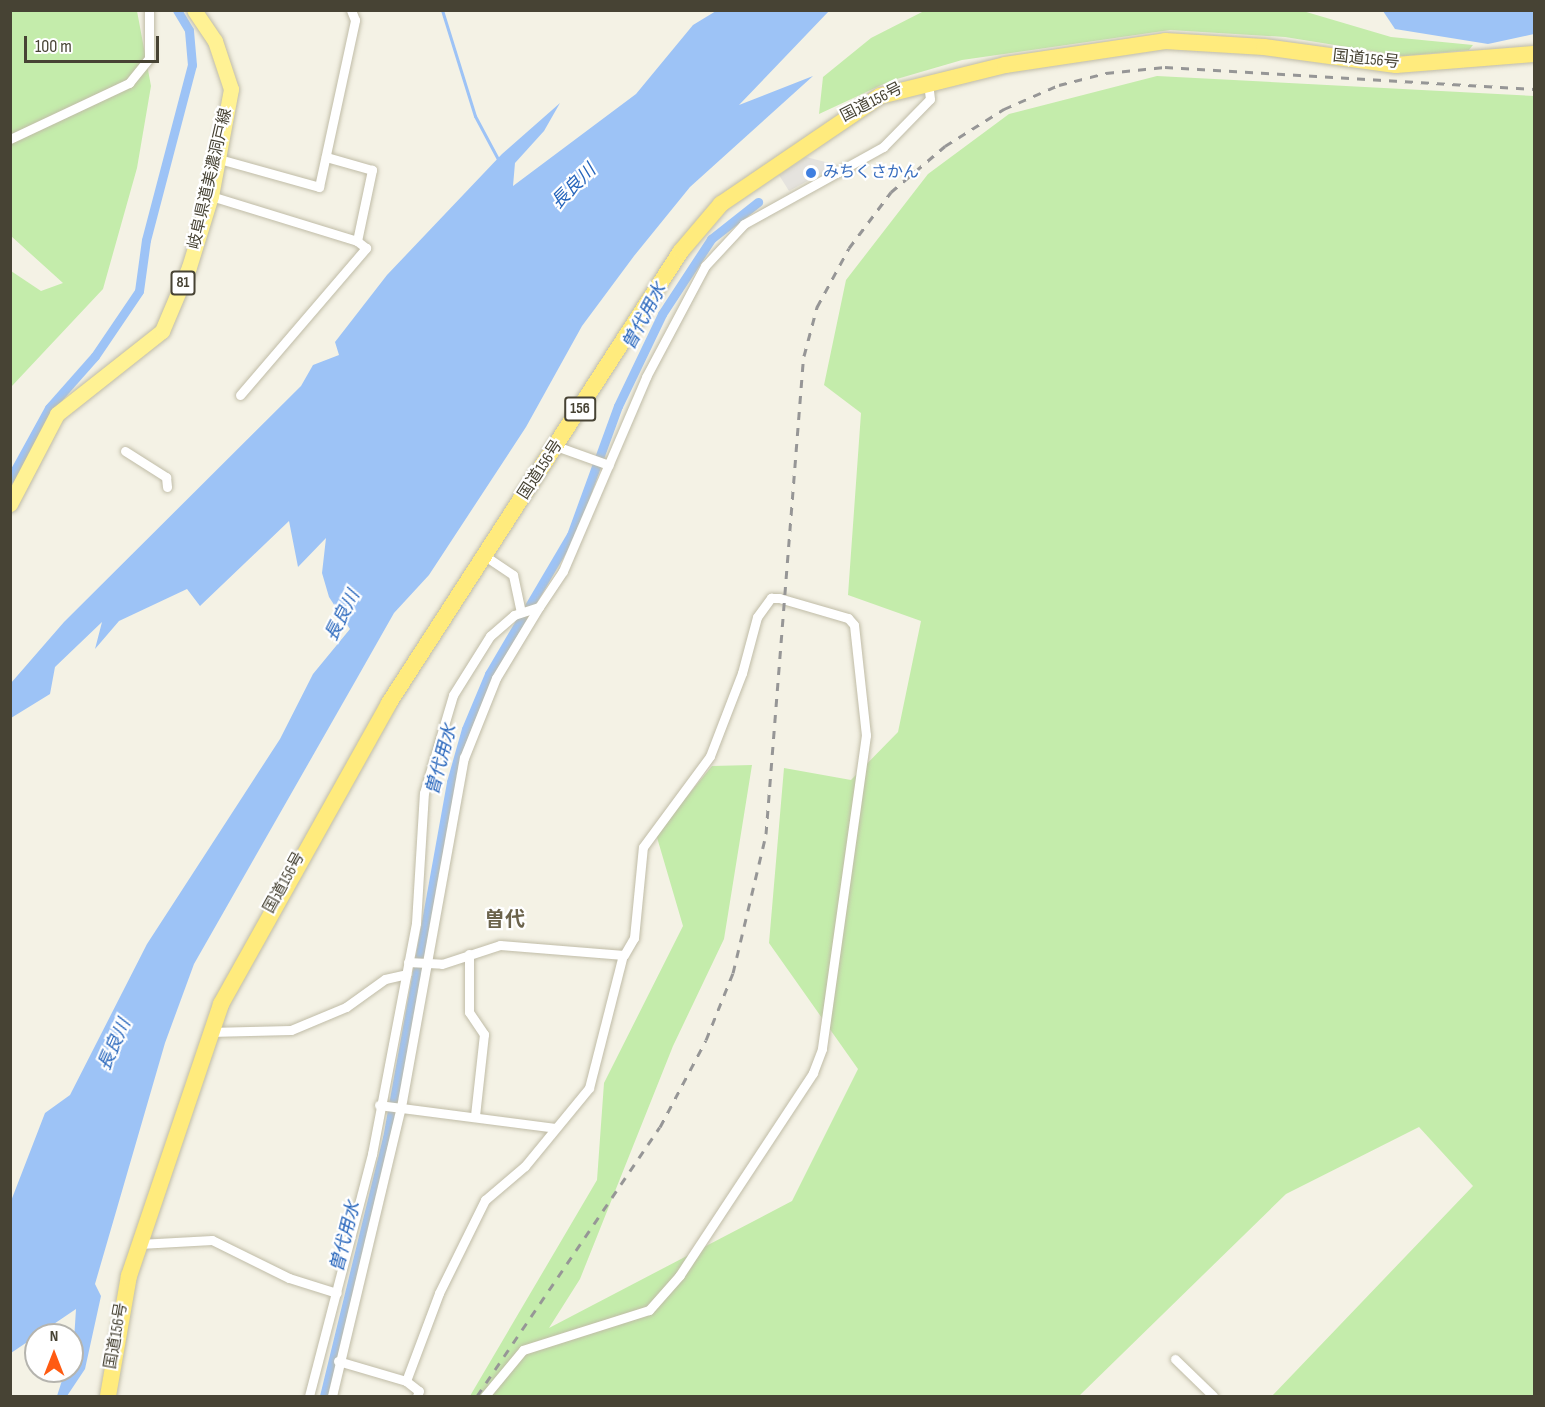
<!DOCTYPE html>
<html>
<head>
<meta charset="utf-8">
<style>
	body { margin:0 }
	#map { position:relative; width:1545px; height:1407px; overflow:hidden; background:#f4f2e5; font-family:"Sofia Sans Condensed","Noto Sans JP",sans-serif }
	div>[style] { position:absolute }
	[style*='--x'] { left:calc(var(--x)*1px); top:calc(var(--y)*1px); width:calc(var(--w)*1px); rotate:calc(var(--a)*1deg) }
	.green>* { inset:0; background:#c4ecab }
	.parking>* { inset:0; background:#e5e3de }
	.water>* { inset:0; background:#9dc3f6 }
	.stream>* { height:3px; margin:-1.5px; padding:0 1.5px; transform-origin:1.5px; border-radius:1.5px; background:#9dc3f6 }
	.canal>* { height:9px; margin:-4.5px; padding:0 4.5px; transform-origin:4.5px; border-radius:4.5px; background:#9dc3f6 }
	.roads { filter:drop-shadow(0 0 2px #c0bca7) drop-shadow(0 0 2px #c0bca7) }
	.minor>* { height:9px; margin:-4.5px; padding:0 4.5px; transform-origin:4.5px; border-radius:4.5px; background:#fff }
	.primary>* { height:15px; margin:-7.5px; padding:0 7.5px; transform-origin:7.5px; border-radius:7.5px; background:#fff294 }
	.trunk>* { height:16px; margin:-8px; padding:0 8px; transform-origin:8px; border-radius:8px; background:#ffeb7d }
	.rail>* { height:3px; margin-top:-1.5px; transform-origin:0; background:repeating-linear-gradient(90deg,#969696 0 8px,transparent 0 16px) }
	.dots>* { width:16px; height:16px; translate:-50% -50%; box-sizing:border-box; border:3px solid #fff; border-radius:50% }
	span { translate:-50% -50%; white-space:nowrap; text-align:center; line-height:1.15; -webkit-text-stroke:4.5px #fff; paint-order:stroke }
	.shield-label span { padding:2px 4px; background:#fff; border:2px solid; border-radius:4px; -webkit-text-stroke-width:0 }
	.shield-label { font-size:15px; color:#474334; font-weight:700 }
	.street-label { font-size:16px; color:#474334 }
	.shop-label { font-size:16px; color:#366cbe }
	.left { translate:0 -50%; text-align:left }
	.water-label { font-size:18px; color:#2564bb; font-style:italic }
	.quarter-label { font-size:20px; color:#6b634b; font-weight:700 }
	.frame { position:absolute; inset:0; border:12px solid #474334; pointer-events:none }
	.north { position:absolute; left:24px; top:1323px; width:60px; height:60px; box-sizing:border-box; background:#fff; border:2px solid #b5b4ae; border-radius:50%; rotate:0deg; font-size:16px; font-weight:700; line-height:24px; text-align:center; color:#474334 }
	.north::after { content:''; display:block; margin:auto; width:21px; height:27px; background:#ff5b12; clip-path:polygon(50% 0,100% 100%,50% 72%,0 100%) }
	.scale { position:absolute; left:24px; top:36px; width:135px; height:27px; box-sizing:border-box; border:3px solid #474334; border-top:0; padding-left:8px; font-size:18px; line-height:21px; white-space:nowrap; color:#474334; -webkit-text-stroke:4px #fff; paint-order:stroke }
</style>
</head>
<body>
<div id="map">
	<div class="green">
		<div style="clip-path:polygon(926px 10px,1303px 11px,1391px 37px,1473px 45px,1469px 50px,1403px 56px,1285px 37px,1170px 30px,962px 60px,890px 81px,819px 114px,823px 77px,871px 38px)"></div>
		<div style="clip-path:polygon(11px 11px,137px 11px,151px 86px,137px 168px,103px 289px,11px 387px,11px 271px,41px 291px,63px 283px,11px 236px)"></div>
		<div style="clip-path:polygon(1157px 76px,1534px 96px,1534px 1396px,1272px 1396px,1473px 1186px,1419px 1127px,1286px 1194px,1079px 1396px,470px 1396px,597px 1180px,604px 1083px,683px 926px,656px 834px,712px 766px,752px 765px,724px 939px,673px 1046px,580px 1279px,549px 1328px,792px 1201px,858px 1069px,769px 943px,784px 768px,851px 780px,898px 732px,921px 621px,848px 595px,861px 413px,824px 385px,846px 280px,928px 174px,1009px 114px)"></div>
	</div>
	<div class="parking">
		<div style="clip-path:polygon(806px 157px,837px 165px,789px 191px,779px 175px)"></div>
	</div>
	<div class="water">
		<div style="clip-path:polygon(716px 11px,829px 11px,739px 105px,813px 76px,690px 187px,634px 256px,582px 326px,526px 427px,429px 575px,394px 613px,356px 680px,194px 964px,165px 1043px,95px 1284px,101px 1296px,85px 1369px,67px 1396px,57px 1396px,65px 1371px,72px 1371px,76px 1309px,11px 1353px,11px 1201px,45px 1113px,70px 1095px,147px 944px,280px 739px,313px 674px,350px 629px,329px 597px,322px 573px,326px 538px,298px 567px,289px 521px,200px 606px,187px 589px,119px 621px,95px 649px,102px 622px,55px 667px,50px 694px,11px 718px,11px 683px,64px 622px,301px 386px,313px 365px,339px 355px,335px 342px,387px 275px,502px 154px,560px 103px,544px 131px,515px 163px,513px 186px,636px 94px,693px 25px)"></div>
		<div style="clip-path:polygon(1383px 11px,1534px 11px,1534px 34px,1488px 44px,1395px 29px)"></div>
	</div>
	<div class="stream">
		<div style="--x:442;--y:10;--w:111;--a:72.7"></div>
		<div style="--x:475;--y:116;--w:51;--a:61.9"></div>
	</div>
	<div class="canal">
		<div style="--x:10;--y:479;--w:81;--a:-61.2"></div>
		<div style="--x:49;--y:408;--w:69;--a:-48.5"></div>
		<div style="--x:95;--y:356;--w:78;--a:-55.9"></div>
		<div style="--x:139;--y:291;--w:51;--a:-82.2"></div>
		<div style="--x:146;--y:240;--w:181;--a:-75.3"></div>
		<div style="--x:192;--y:65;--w:35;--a:-95"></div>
		<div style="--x:189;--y:30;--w:23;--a:-121"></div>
		<div style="--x:324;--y:1396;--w:266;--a:-76.3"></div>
		<div style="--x:387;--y:1138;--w:362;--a:-79.8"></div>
		<div style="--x:451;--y:782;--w:55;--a:-74.2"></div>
		<div style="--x:466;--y:729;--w:60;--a:-67.3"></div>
		<div style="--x:489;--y:674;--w:161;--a:-59.5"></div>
		<div style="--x:571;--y:535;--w:137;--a:-70"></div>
		<div style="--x:618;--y:406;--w:102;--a:-64.4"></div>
		<div style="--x:662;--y:314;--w:90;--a:-56.8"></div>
		<div style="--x:711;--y:239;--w:60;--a:-38.2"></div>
	</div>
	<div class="roads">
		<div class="minor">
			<div style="--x:10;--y:139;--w:132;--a:-25.2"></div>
			<div style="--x:129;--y:83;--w:32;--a:-51"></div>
			<div style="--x:149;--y:58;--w:48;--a:-90"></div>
			<div style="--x:219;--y:159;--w:104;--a:15.6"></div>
			<div style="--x:319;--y:187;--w:171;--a:-77.8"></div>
			<div style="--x:355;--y:20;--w:11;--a:-112"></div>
			<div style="--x:211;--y:196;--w:153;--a:17.1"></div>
			<div style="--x:357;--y:241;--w:73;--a:-78.1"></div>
			<div style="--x:372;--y:170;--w:48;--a:-164.2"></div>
			<div style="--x:240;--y:395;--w:194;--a:-49.4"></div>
			<div style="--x:366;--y:248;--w:11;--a:-142"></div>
			<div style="--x:556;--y:446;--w:56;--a:19.7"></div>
			<div style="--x:125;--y:451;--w:49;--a:32.4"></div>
			<div style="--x:166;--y:477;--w:10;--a:84"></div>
			<div style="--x:485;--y:556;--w:34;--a:34"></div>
			<div style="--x:513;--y:575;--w:38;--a:78"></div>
			<div style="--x:469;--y:954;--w:58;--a:90"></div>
			<div style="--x:469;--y:1012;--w:27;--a:56"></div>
			<div style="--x:484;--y:1034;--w:82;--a:96.3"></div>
			<div style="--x:408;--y:962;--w:34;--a:3"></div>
			<div style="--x:442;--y:964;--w:61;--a:-18.1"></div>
			<div style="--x:500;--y:945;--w:124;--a:4.6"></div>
			<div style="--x:624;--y:955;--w:20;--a:-60"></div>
			<div style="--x:634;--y:938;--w:91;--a:-84.4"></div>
			<div style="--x:643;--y:847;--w:113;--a:-53.6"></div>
			<div style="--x:710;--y:756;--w:89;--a:-68.9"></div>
			<div style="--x:742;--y:673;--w:58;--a:-75"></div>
			<div style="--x:757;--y:617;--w:24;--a:-54"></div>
			<div style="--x:771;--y:598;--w:8;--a:0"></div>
			<div style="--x:779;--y:598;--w:72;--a:16.2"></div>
			<div style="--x:848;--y:618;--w:9;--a:49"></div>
			<div style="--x:854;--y:625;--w:111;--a:83.8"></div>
			<div style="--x:866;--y:735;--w:317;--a:98"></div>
			<div style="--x:822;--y:1049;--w:26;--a:111"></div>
			<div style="--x:813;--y:1073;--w:242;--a:123.4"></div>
			<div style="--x:680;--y:1275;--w:47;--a:131.5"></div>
			<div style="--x:649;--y:1310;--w:132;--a:162.4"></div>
			<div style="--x:523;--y:1350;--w:60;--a:129.6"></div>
			<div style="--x:209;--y:1032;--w:82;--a:-1.4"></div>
			<div style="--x:291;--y:1030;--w:60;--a:-22.7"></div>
			<div style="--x:346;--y:1007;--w:48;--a:-35.7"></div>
			<div style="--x:385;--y:979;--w:22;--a:-13"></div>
			<div style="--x:379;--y:1105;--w:177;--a:7.4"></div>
			<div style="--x:139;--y:1244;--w:73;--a:-3.1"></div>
			<div style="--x:212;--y:1240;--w:86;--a:26.3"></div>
			<div style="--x:289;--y:1278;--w:50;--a:17.4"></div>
			<div style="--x:1175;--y:1359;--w:53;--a:44.2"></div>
			<div style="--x:338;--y:1361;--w:71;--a:16.4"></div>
			<div style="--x:406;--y:1381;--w:16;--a:38"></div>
			<div style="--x:419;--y:1391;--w:5;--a:112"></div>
			<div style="--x:406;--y:1381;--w:94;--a:-69.4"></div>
			<div style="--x:439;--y:1293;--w:104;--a:-63.7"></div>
			<div style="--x:485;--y:1200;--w:52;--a:-40.4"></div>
			<div style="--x:525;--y:1166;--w:101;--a:-50.6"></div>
			<div style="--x:589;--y:1088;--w:137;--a:-75.7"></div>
			<div style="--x:309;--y:1396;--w:250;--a:-75.4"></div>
			<div style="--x:372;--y:1154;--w:235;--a:-79.2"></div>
			<div style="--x:416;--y:923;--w:130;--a:-86.5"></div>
			<div style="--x:424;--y:793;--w:102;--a:-73.5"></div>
			<div style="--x:453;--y:695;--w:70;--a:-57.9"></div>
			<div style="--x:490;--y:636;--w:32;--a:-41"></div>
			<div style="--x:514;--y:615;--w:26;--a:-18"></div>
			<div style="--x:539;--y:607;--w:43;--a:-56.3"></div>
			<div style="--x:563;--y:571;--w:211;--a:-66.8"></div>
			<div style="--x:646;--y:377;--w:126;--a:-62"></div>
			<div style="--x:705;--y:266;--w:57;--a:-47.1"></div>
			<div style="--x:744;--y:224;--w:159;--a:-29"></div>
			<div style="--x:883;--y:147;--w:67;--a:-45.6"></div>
			<div style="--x:930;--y:99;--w:17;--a:-97"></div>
			<div style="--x:332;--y:1396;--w:297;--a:-76.6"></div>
			<div style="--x:401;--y:1107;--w:355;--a:-79.8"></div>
			<div style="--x:464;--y:758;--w:86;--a:-68.2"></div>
			<div style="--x:496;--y:678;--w:83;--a:-58.8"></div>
		</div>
		<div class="primary">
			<div style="--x:10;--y:504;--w:102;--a:-62.4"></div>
			<div style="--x:57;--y:414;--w:134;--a:-38.3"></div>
			<div style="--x:162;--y:331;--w:69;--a:-67.1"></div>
			<div style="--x:189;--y:267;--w:74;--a:-72.8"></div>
			<div style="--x:211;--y:196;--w:109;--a:-79.4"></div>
			<div style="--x:231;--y:89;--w:51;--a:-108.4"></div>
			<div style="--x:215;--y:41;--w:37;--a:-124"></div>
		</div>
		<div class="trunk">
			<div style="--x:108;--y:1396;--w:122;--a:-80.1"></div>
			<div style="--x:129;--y:1276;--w:287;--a:-71.3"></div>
			<div style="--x:221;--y:1004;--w:345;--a:-60.8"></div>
			<div style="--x:389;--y:703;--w:538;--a:-57.14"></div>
			<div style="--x:681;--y:251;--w:62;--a:-49.6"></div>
			<div style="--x:721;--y:204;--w:192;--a:-34.2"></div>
			<div style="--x:880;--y:96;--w:129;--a:-13.9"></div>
			<div style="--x:1005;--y:65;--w:162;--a:-8.5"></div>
			<div style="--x:1165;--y:41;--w:99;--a:3.5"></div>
			<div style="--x:1264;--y:47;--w:133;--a:7.8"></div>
			<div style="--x:1396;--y:65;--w:138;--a:-4.6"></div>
		</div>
	</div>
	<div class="rail">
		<div style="--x:477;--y:1396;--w:325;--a:-55.8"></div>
		<div style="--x:660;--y:1127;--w:98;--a:-62.1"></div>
		<div style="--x:706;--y:1040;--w:72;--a:-68.1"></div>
		<div style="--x:733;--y:973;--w:143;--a:-76.6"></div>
		<div style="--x:766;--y:834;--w:480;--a:-85.5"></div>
		<div style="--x:804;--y:356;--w:51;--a:-75.1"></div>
		<div style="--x:817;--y:307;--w:67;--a:-61.5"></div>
		<div style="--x:849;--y:248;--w:70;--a:-53.1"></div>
		<div style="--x:891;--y:192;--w:71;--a:-40.4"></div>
		<div style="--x:945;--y:146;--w:70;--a:-32.1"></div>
		<div style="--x:1004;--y:109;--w:60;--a:-23.6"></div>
		<div style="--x:1059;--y:85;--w:49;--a:-14.3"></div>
		<div style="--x:1106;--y:73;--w:59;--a:-5.8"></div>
		<div style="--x:1165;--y:67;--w:370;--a:3.4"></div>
	</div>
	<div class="dots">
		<div style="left:811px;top:173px;background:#3f7fe0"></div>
	</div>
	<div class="shield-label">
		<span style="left:183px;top:283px">81</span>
		<span style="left:580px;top:409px">156</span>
	</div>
	<div class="street-label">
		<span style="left:1366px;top:60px;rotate:6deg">国道156号</span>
		<span style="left:872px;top:103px;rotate:-27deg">国道156号</span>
		<span style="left:211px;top:179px;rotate:-77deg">岐阜県道美濃洞戸線</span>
		<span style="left:541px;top:470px;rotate:-57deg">国道156号</span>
		<span style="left:285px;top:883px;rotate:-61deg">国道156号</span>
		<span style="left:117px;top:1336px;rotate:-80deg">国道156号</span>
	</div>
	<div class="shop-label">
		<span class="left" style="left:823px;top:173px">みちくさかん</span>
	</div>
	<div class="water-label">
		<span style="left:574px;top:187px;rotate:-45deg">長良川</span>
		<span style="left:645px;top:317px;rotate:-62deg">曽代用水</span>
		<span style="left:343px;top:616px;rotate:-63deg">長良川</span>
		<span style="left:442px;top:760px;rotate:-75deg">曽代用水</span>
		<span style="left:115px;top:1045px;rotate:-66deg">長良川</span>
		<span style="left:346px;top:1237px;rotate:-76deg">曽代用水</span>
	</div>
	<div class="quarter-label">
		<span style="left:505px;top:920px">曽代</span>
	</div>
	<div class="frame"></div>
	<div class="north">N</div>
	<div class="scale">100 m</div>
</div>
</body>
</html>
